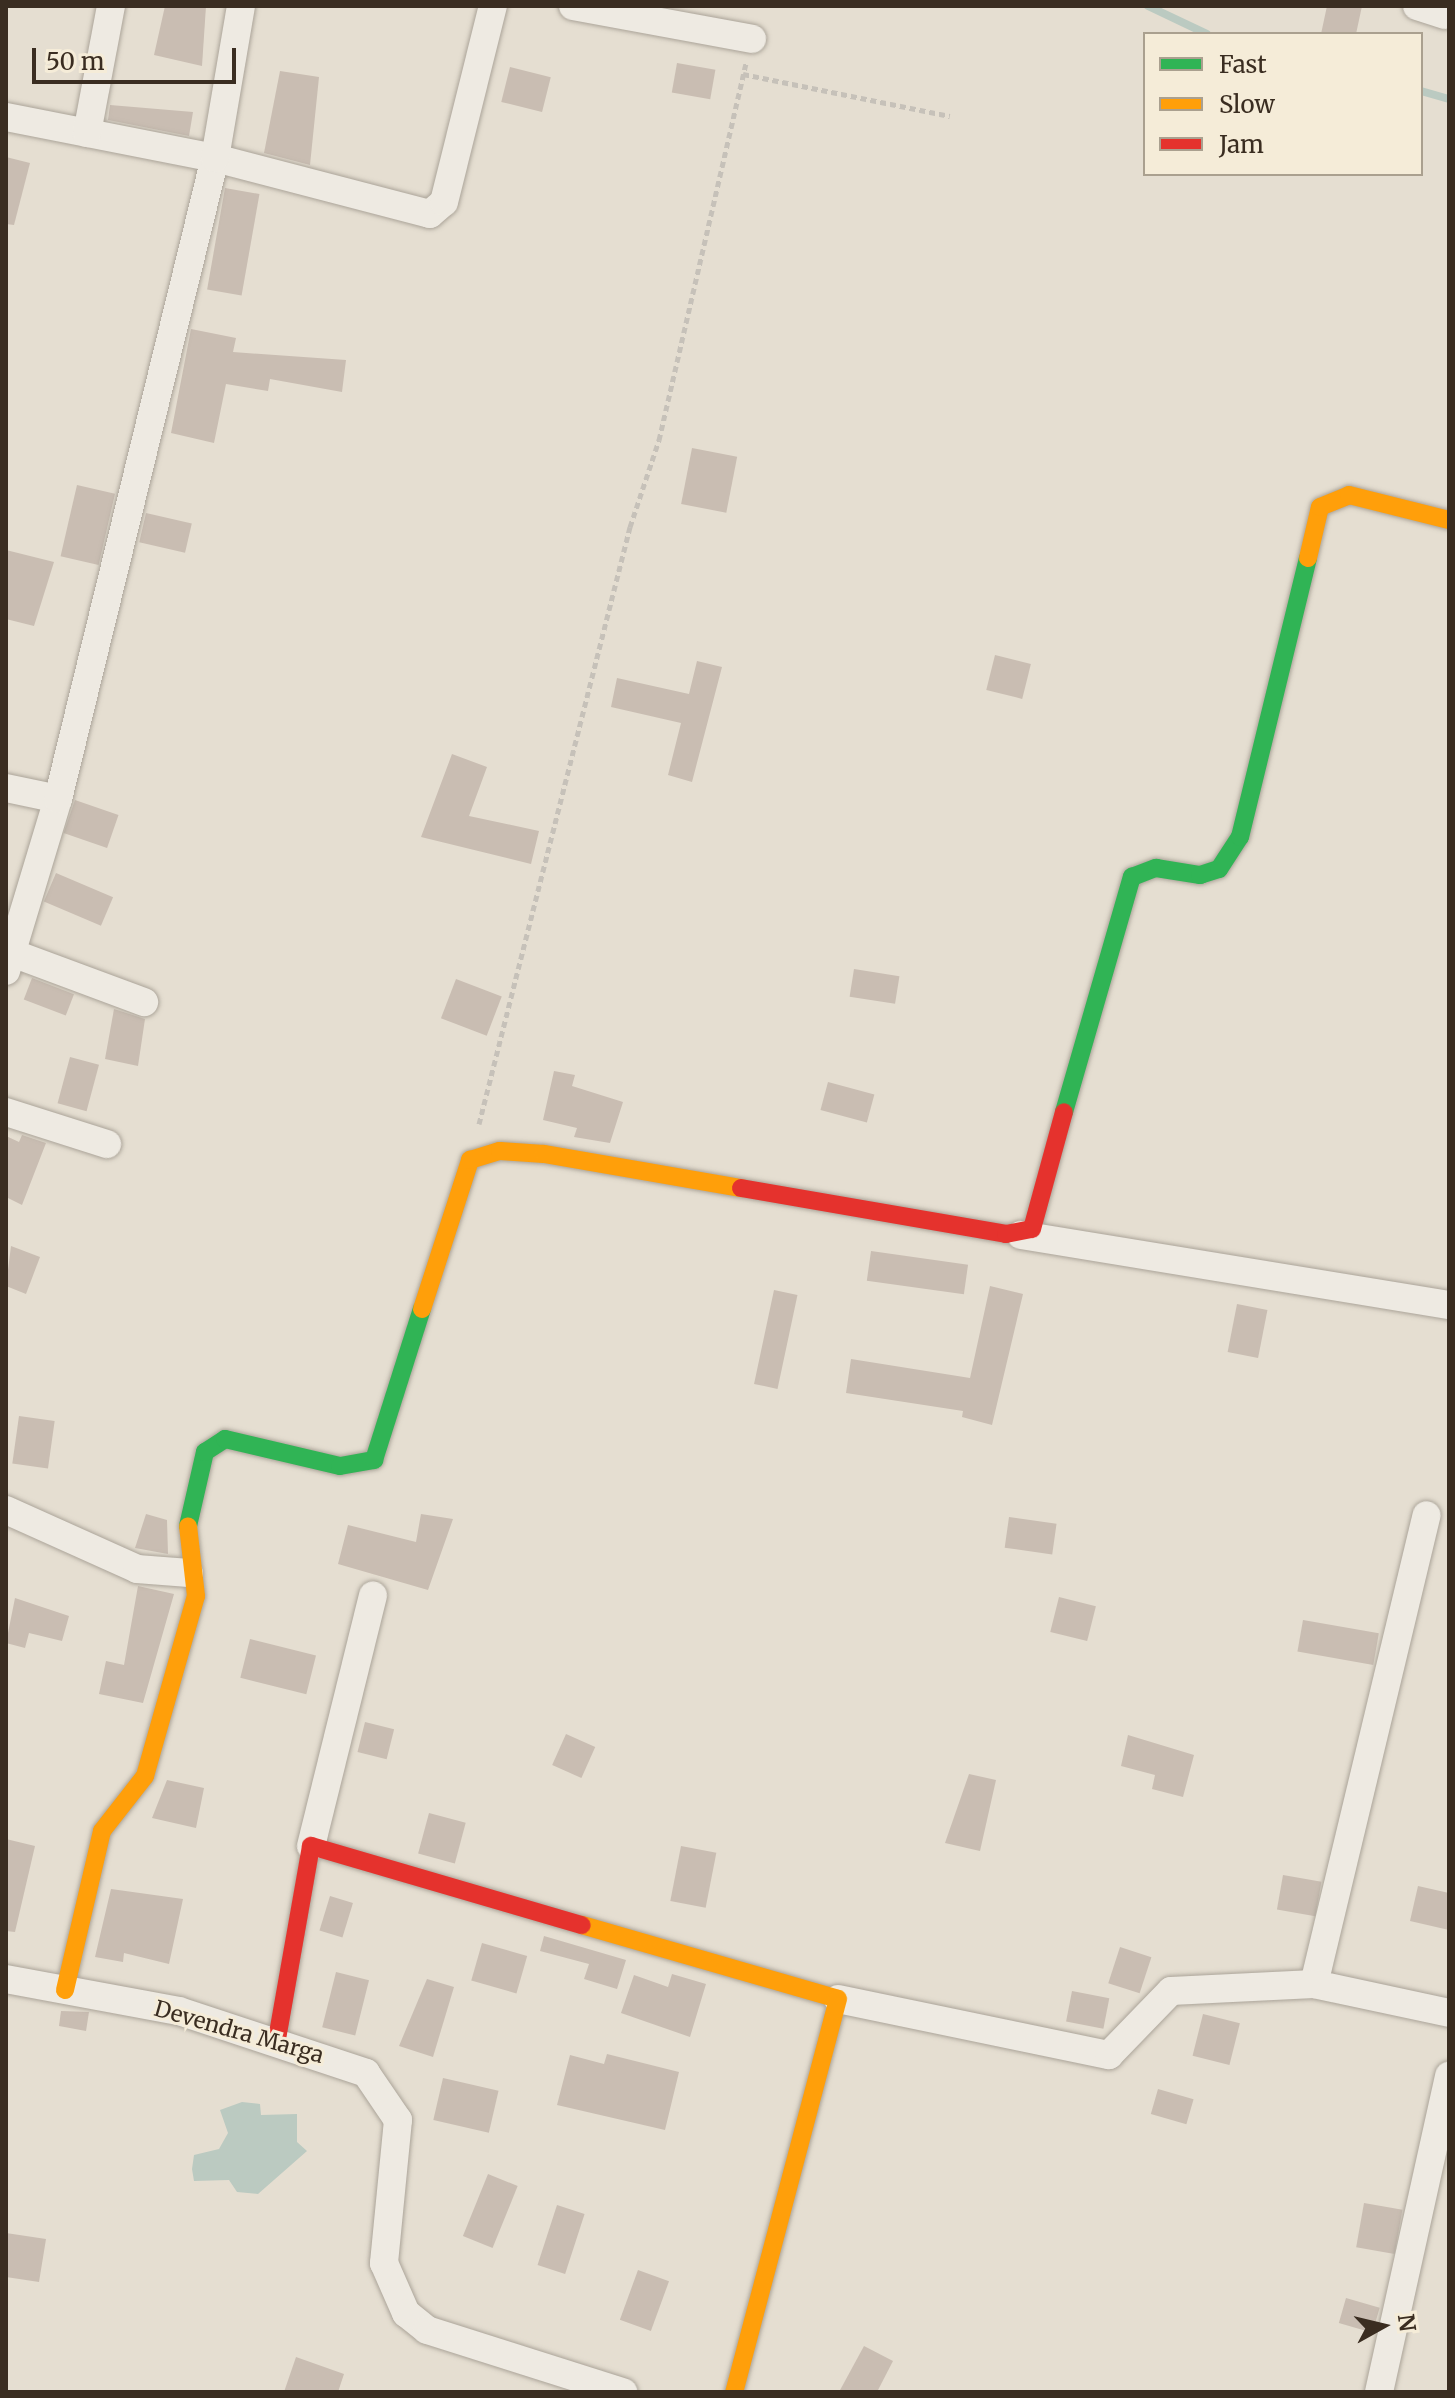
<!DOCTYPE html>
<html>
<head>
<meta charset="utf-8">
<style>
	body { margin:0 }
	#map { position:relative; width:1455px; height:2398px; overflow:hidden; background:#e5ded1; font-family:Merriweather,serif }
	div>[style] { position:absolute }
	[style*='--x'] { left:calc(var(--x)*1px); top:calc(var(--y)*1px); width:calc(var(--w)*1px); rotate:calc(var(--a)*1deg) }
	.water>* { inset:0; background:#bbcac1 }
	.stream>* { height:8px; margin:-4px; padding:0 4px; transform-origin:4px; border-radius:4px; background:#bbcac1 }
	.building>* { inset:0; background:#c9bdb2; transform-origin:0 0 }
	.path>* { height:5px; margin-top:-2.5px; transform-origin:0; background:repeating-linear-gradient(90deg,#c6c1b9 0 6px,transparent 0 10px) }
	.roads { filter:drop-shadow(0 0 2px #aba499) drop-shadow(0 0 2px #aba499) }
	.street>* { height:28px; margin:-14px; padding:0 14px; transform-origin:14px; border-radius:14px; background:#eeeae2 }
	.fast>* { height:18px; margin:-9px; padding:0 9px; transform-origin:9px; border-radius:9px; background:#30b455 }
	.slow>* { height:18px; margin:-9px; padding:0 9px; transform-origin:9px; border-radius:9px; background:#ff9f0a }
	.jam>* { height:18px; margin:-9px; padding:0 9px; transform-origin:9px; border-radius:9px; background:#e5322d }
	span { translate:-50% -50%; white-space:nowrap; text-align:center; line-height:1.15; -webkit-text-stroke:6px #f5ecd8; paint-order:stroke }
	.street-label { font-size:22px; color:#3a2d21 }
	.frame { position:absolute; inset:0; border:8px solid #3a2d21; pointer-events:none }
	.legend { position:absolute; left:1143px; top:32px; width:280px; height:144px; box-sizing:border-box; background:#f5ecd8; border:2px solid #aaa08f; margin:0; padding:10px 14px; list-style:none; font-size:24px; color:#3a2d21 }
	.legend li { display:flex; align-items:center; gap:16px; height:40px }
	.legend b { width:40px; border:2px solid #aaa08f }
	.north { position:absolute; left:1343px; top:2286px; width:80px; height:80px; -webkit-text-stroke:6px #f5ecd8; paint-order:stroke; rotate:82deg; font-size:22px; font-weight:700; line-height:32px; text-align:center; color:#3a2d21 }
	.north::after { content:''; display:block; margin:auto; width:28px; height:36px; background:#3a2d21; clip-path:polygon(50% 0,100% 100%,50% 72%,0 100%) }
	.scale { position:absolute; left:32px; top:48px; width:204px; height:36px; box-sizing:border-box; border:4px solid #3a2d21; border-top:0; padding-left:10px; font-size:24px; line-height:28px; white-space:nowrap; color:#3a2d21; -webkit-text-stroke:6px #f5ecd8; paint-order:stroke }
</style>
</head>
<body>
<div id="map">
	<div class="water">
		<div style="clip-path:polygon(242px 2102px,260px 2104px,261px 2115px,297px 2114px,297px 2142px,307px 2151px,258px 2194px,237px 2192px,229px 2180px,194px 2181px,192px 2169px,194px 2155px,219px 2149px,228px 2133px,220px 2110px)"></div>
	</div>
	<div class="stream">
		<div style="--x:1148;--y:6;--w:65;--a:25.4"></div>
		<div style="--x:1421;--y:91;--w:29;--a:16"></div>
	</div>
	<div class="building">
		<div style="clip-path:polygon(165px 6px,206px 6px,202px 66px,154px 55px)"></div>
		<div style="clip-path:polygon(1327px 6px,1362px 6px,1356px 34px,1321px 34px)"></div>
		<div style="left:677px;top:63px;width:39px;height:30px;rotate:10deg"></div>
		<div style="left:510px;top:67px;width:42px;height:36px;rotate:14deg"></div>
		<div style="clip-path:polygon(280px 71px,319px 77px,310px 165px,264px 153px)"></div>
		<div style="clip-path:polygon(110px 105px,193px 112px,189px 136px,108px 120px)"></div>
		<div style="clip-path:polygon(6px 157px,30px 163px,14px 225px,6px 224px)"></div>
		<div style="left:225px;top:188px;width:35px;height:103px;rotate:10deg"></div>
		<div style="clip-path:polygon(191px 329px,236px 338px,233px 352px,346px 360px,342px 392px,270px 379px,268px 391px,226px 384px,214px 443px,171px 433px)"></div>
		<div style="left:692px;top:448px;width:46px;height:57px;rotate:11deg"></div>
		<div style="left:77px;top:485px;width:39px;height:73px;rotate:13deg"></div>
		<div style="left:146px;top:513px;width:47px;height:30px;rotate:13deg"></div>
		<div style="clip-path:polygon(6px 550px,54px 562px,34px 626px,6px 619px)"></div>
		<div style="left:995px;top:655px;width:37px;height:36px;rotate:14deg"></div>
		<div style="clip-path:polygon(697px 661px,722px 667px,692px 782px,668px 775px,681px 723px,611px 707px,617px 678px,689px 694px)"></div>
		<div style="clip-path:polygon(452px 754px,487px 767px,469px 816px,539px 831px,531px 864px,421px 837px)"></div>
		<div style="left:75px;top:800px;width:46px;height:35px;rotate:19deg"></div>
		<div style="left:56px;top:873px;width:62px;height:31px;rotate:23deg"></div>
		<div style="left:854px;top:969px;width:46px;height:28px;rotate:9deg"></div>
		<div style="left:32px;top:978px;width:45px;height:23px;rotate:21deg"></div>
		<div style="left:456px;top:979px;width:49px;height:42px;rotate:21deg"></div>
		<div style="clip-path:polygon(114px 1009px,145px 1019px,138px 1066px,105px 1059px)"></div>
		<div style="left:70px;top:1057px;width:30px;height:48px;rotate:15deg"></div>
		<div style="clip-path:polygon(554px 1071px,575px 1075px,572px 1086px,623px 1102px,610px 1143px,574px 1137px,577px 1128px,543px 1120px)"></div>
		<div style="left:828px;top:1082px;width:48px;height:29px;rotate:15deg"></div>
		<div style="clip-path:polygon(22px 1135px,46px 1143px,22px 1205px,6px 1197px,6px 1136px,19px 1142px)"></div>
		<div style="clip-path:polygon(11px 1246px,40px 1257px,26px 1294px,6px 1286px)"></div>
		<div style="left:871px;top:1251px;width:98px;height:30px;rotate:8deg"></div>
		<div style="clip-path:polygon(990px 1286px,1023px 1294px,992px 1425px,962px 1417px,963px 1411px,846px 1393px,851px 1359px,970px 1378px)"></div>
		<div style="left:774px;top:1290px;width:24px;height:96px;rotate:12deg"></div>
		<div style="left:1237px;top:1304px;width:31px;height:49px;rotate:11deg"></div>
		<div style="left:19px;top:1416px;width:36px;height:48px;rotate:8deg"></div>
		<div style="clip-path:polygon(146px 1514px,167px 1520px,168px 1554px,135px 1548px)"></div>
		<div style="clip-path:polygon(421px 1514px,453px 1519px,428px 1590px,338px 1564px,348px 1525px,416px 1542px)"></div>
		<div style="left:1009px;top:1517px;width:48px;height:31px;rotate:8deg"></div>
		<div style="clip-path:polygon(138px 1586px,174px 1594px,143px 1703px,99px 1694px,106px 1661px,124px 1665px)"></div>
		<div style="left:1059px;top:1597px;width:38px;height:36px;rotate:14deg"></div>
		<div style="clip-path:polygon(15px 1598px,69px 1616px,62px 1641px,29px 1633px,25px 1648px,6px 1643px)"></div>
		<div style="left:1303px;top:1620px;width:77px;height:32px;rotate:10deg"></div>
		<div style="left:250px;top:1639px;width:68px;height:40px;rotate:14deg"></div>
		<div style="left:365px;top:1722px;width:30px;height:31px;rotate:14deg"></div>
		<div style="left:566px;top:1734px;width:32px;height:34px;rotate:24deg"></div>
		<div style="clip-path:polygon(1128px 1735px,1194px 1755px,1183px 1797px,1152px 1789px,1155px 1775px,1121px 1766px)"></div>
		<div style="clip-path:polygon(969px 1774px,996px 1780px,980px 1851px,945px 1843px)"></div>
		<div style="clip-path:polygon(167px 1780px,204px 1788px,196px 1828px,152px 1818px)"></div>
		<div style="left:429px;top:1813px;width:38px;height:42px;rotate:15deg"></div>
		<div style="clip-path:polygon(6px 1839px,35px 1846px,15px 1932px,6px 1931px)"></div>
		<div style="left:681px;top:1846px;width:36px;height:56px;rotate:11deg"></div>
		<div style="left:1283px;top:1875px;width:39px;height:35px;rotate:10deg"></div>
		<div style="clip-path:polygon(1418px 1886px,1449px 1893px,1449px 1930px,1410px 1921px)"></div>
		<div style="clip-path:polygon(111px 1889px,183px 1899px,169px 1964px,124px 1953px,123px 1962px,95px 1957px)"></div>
		<div style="left:330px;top:1896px;width:24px;height:36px;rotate:17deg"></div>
		<div style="clip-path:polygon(544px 1936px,626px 1960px,617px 1989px,584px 1979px,589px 1964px,540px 1951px)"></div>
		<div style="left:482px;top:1943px;width:47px;height:39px;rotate:16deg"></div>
		<div style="left:1120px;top:1947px;width:33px;height:38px;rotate:18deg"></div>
		<div style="left:336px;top:1972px;width:34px;height:57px;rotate:14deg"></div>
		<div style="clip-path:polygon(672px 1974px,706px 1984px,690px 2037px,621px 2013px,634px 1975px,668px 1987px)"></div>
		<div style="clip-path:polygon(427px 1979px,454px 1987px,433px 2057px,399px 2046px)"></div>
		<div style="left:1072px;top:1991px;width:38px;height:31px;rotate:11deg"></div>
		<div style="clip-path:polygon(61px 2011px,89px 2012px,86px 2031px,59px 2026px)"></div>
		<div style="left:1203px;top:2014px;width:38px;height:43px;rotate:14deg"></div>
		<div style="clip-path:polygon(607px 2054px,679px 2072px,665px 2130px,557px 2105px,570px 2055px,604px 2064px)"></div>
		<div style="left:443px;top:2078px;width:57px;height:43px;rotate:13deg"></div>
		<div style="left:1158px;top:2089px;width:37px;height:26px;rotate:16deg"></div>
		<div style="left:488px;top:2174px;width:32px;height:67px;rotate:22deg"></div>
		<div style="left:1364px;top:2203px;width:39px;height:45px;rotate:10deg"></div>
		<div style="left:557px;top:2205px;width:29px;height:63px;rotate:18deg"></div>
		<div style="clip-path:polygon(6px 2233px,46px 2239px,39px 2282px,6px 2277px)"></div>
		<div style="left:638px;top:2270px;width:33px;height:53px;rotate:20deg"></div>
		<div style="left:1346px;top:2298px;width:35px;height:26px;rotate:16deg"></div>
		<div style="clip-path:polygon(864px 2346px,893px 2361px,877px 2392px,839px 2392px)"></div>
		<div style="clip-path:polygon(296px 2357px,344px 2374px,338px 2392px,284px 2392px)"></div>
	</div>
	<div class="path">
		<div style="--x:743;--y:74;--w:211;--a:11.5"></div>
		<div style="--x:479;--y:1124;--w:616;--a:-75.81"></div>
		<div style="--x:630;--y:527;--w:92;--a:-71.6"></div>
		<div style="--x:659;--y:440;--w:387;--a:-77"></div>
	</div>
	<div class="roads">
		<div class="street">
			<div style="--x:573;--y:6;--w:182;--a:10.4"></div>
			<div style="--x:1417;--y:6;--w:29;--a:18"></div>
			<div style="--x:6;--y:117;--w:213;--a:11.1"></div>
			<div style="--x:215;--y:158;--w:222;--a:14.6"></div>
			<div style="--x:430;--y:214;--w:18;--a:-41"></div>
			<div style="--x:444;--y:202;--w:202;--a:-76"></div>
			<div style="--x:87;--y:133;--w:129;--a:-79.3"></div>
			<div style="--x:6;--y:788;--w:53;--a:11.9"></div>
			<div style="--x:12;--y:953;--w:141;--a:20.4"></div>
			<div style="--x:6;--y:971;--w:180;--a:-73.2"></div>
			<div style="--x:58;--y:799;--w:660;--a:-76.24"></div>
			<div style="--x:215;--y:158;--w:154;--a:-80.3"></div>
			<div style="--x:6;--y:1112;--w:106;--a:17.6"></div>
			<div style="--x:1021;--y:1235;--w:434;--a:9.3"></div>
			<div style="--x:6;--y:1510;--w:144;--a:24.2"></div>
			<div style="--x:137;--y:1569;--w:52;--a:4.4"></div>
			<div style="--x:311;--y:1846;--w:258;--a:-76.1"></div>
			<div style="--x:6;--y:1979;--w:176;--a:10.5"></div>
			<div style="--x:179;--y:2011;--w:197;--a:18.3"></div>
			<div style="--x:366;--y:2073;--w:57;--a:55.8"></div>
			<div style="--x:398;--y:2120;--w:144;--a:95.6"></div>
			<div style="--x:384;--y:2263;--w:55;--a:66.3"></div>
			<div style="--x:406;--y:2313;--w:27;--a:39"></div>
			<div style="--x:427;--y:2330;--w:206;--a:17.6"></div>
			<div style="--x:1314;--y:1984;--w:482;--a:-76.5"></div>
			<div style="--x:838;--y:1999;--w:277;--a:11.7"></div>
			<div style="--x:1109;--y:2055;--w:89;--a:-45.9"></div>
			<div style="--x:1171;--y:1991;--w:143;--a:-2.8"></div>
			<div style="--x:1314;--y:1984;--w:138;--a:12.1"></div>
			<div style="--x:1379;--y:2392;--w:324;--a:-77.5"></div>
		</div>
		<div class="fast">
			<div style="--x:1064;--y:1112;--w:245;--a:-73.9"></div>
			<div style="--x:1132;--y:877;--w:26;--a:-21"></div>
			<div style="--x:1156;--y:868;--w:45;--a:9"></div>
			<div style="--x:1200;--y:875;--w:20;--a:-18"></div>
			<div style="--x:1219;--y:869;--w:38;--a:-57"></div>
			<div style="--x:1240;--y:837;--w:287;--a:-76.3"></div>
			<div style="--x:188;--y:1526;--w:76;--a:-77.1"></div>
			<div style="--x:205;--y:1452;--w:24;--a:-33"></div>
			<div style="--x:225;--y:1439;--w:118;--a:13.2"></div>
			<div style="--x:340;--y:1466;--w:35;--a:-10"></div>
			<div style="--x:374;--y:1460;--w:158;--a:-72.4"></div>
		</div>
		<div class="slow">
			<div style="--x:1308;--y:558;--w:52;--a:-76.8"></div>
			<div style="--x:1320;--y:507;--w:31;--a:-22"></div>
			<div style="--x:1349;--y:495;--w:103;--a:14"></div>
			<div style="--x:422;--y:1309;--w:157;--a:-72.1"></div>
			<div style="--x:470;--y:1160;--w:31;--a:-17"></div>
			<div style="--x:500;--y:1151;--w:44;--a:3.9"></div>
			<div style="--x:544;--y:1154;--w:200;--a:9.8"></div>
			<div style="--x:582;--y:1925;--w:266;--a:16.1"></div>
			<div style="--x:838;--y:1999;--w:407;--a:104.8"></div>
			<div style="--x:65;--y:1990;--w:163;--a:-76.9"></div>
			<div style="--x:102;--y:1831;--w:70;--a:-52"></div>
			<div style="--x:145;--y:1776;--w:187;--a:-74.2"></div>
			<div style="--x:196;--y:1596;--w:70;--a:-96.5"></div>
		</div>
		<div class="jam">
			<div style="--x:741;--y:1188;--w:269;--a:9.8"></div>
			<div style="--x:1006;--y:1234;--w:26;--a:-11"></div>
			<div style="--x:1032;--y:1229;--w:121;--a:-74.7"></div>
			<div style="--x:277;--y:2039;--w:196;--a:-80"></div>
			<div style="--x:311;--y:1846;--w:282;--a:16.3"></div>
		</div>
	</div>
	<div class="street-label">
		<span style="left:239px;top:2032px;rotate:16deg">Devendra Marga</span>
	</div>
	<div class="frame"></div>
	<ul class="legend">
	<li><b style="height:10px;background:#30b455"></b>Fast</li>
	<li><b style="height:10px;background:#ff9f0a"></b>Slow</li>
	<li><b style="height:10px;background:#e5322d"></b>Jam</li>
	</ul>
	<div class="north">N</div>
	<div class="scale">50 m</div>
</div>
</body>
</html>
